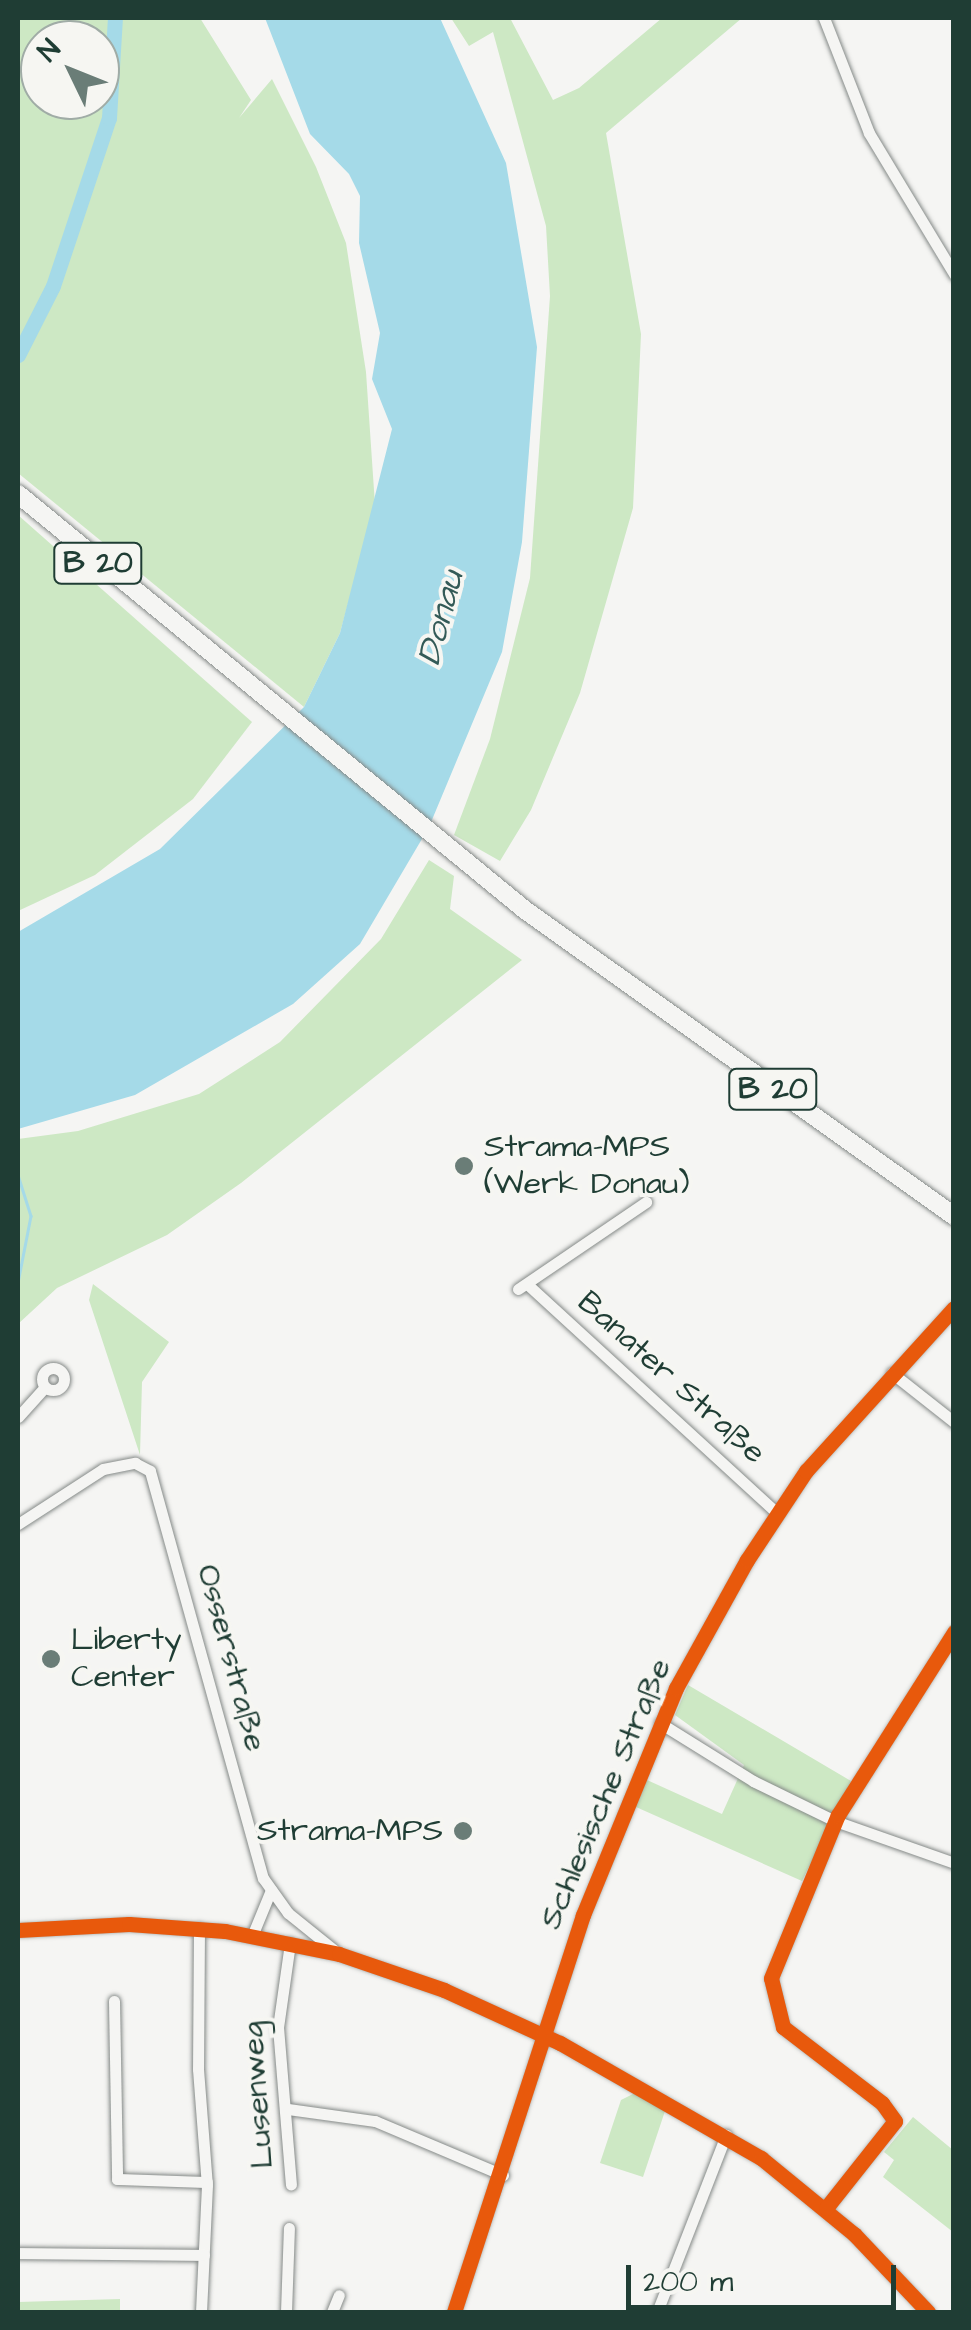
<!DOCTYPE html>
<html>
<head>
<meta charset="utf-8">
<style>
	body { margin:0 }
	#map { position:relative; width:971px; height:2330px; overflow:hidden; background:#f5f5f3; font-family:"Architects Daughter",sans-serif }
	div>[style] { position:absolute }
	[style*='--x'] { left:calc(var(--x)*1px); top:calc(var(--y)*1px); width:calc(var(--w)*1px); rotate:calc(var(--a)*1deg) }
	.green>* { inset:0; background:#cde8c4 }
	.water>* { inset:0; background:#a5dae8 }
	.stream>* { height:2.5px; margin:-1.25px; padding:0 1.25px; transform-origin:1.25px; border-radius:1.25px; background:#a5dae8 }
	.river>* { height:15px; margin:-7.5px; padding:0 7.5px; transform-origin:7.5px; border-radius:7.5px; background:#a5dae8 }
	.roads { filter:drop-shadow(0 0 2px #858a88) drop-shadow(0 0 2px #858a88) }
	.minor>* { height:11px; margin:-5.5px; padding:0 5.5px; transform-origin:5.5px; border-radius:5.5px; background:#f5f5f3 }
	.minor>.ring { margin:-5.5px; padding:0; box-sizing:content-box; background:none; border:11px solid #f5f5f3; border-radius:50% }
	.highway>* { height:18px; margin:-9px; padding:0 9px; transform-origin:9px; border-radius:9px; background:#f5f5f3 }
	.cycleway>* { height:15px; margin:-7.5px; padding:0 7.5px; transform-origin:7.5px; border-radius:7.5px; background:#e8590c }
	.dots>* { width:28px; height:28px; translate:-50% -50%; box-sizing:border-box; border:5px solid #f6f6f2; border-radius:50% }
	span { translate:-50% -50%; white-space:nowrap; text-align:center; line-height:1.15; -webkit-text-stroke:8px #f6f6f2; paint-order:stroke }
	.shield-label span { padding:2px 8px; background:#f6f6f2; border:2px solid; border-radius:8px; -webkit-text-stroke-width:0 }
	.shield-label { font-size:30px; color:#1f3d34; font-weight:700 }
	.poi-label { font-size:32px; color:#1f3d34 }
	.left { translate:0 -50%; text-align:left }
	.right { translate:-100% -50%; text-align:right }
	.street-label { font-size:32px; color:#1f3d34 }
	.water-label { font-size:35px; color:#335a57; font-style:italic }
	.frame { position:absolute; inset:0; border:20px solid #1f3d34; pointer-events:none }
	.north { position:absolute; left:20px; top:20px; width:100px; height:100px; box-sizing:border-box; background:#f6f6f2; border:2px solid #a0aca6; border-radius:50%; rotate:313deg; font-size:28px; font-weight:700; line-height:40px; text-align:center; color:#1f3d34 }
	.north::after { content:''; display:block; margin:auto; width:35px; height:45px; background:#6a7d77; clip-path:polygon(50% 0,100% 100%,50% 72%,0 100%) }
	.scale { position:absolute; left:626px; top:2265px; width:270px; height:45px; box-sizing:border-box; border:5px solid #1f3d34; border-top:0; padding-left:12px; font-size:30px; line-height:35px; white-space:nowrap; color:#1f3d34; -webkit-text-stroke:8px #f6f6f2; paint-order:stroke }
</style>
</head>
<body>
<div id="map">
	<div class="green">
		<div style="clip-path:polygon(evenodd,18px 18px,200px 18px,251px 100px,239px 118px,272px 79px,316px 167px,346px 243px,366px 372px,375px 505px,340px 633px,304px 707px,18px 473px,18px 18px,40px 40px,100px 40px,100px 100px,40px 100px,40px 40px)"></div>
		<div style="clip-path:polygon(451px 18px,510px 18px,553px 100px,579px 88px,662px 18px,742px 18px,606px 133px,641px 334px,633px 508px,580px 693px,531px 810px,500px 861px,454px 835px,490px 739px,530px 578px,550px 296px,546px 226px,493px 32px,469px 46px)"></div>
		<div style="clip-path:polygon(18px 515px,252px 722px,193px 799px,95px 875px,18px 911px)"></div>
		<div style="clip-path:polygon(429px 860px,454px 876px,450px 909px,522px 960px,241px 1183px,167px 1235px,57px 1288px,18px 1324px,18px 1139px,78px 1131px,199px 1094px,280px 1042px,381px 939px)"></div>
		<div style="clip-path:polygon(93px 1284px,169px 1342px,142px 1382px,140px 1455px,89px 1300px)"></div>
		<div style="clip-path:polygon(688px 1685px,851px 1781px,802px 1881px,636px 1807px,647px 1780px,722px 1814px,744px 1765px,675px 1715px)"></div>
		<div style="clip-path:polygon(635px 2093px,665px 2111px,643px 2177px,600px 2163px,621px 2100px)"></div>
		<div style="clip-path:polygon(913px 2117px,953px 2150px,953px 2232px,883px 2177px,894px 2160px,884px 2152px)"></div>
		<div style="clip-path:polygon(120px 2299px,120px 2312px,18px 2312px,18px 2302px)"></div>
	</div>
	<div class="water">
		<div style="clip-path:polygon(265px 18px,440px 18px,506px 163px,537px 347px,522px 542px,502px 652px,429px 827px,360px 944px,293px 1004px,135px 1095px,18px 1129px,18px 932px,160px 849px,304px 707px,340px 633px,392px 429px,372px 379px,380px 333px,359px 243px,360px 196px,349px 174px,310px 134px)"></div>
	</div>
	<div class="stream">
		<div style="--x:18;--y:1175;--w:43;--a:72.4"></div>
		<div style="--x:31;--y:1216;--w:68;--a:101"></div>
	</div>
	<div class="river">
		<div style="--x:18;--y:355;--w:77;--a:-63.1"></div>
		<div style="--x:53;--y:286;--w:177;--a:-71.6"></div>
		<div style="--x:109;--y:118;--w:100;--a:-86.6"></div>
	</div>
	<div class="roads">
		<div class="minor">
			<div style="--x:824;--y:18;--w:123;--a:68.6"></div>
			<div style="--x:869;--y:133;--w:165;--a:58.9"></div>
			<div style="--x:527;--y:1284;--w:339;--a:42.5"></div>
			<div style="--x:518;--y:1289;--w:155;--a:-34.2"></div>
			<div class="ring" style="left:42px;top:1368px;width:11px;height:11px"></div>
			<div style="--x:892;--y:1373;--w:79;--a:38.3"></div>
			<div style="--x:18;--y:1417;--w:40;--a:-48"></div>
			<div style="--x:18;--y:1524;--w:101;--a:-32.9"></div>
			<div style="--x:103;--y:1469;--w:33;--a:-11"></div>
			<div style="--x:135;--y:1463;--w:17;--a:28"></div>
			<div style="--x:150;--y:1471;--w:422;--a:74.5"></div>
			<div style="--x:263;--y:1878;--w:43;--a:54.5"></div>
			<div style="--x:288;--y:1913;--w:59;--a:38.8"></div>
			<div style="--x:660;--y:1723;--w:110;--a:31.9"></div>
			<div style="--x:753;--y:1781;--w:91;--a:26"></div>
			<div style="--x:835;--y:1821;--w:126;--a:19.4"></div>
			<div style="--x:199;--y:1928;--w:141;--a:90.4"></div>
			<div style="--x:198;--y:2069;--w:116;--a:85.6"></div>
			<div style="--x:207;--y:2185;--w:127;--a:92.7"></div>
			<div style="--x:18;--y:1930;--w:111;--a:-3.1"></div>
			<div style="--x:129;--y:1924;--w:96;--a:4.2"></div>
			<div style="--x:225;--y:1931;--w:116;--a:11.4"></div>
			<div style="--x:339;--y:1954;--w:111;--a:18.9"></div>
			<div style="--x:444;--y:1990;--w:128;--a:24.6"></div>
			<div style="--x:560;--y:2043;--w:232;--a:29.8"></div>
			<div style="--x:761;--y:2158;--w:120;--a:39.3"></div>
			<div style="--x:854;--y:2234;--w:108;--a:46.5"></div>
			<div style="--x:252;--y:1936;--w:50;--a:-67.6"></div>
			<div style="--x:290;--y:1943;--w:85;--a:98.1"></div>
			<div style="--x:278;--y:2027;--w:158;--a:85.3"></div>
			<div style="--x:114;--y:2001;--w:178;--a:89"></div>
			<div style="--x:117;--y:2179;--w:90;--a:1.9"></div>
			<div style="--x:288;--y:2109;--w:88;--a:7.9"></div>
			<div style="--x:375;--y:2121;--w:139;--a:22.9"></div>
			<div style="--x:826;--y:2208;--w:111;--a:-51.6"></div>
			<div style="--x:895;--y:2121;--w:22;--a:-126"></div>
			<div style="--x:882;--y:2103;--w:125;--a:-142.5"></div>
			<div style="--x:783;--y:2027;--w:50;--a:-103.8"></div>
			<div style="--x:771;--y:1978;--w:176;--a:-67.7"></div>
			<div style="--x:838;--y:1815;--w:217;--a:-57.6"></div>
			<div style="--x:18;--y:2253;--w:186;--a:0.6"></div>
			<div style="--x:286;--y:2312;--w:84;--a:-88"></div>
			<div style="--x:332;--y:2312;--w:18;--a:-68"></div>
			<div style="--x:454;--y:2312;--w:417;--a:-72"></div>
			<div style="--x:583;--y:1915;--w:245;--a:-67.7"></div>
			<div style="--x:676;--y:1688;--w:146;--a:-61"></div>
			<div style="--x:747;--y:1560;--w:107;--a:-56.5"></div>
			<div style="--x:806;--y:1471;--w:220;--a:-47.8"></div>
			<div style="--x:657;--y:2312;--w:190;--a:-68.7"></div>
		</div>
		<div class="highway">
			<div style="--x:18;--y:494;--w:656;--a:39.37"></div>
			<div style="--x:525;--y:910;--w:527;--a:35.5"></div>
		</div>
	</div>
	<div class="cycleway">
		<div style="--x:18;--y:1930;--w:111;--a:-3.1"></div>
		<div style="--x:129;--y:1924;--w:96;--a:4.2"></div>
		<div style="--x:225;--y:1931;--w:116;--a:11.4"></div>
		<div style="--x:339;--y:1954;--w:111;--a:18.9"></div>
		<div style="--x:444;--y:1990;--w:128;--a:24.6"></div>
		<div style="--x:560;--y:2043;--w:232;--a:29.8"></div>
		<div style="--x:761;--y:2158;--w:120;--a:39.3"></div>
		<div style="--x:854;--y:2234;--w:108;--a:46.5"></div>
		<div style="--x:826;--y:2208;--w:111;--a:-51.6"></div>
		<div style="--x:895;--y:2121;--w:22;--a:-126"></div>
		<div style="--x:882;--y:2103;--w:125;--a:-142.5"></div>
		<div style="--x:783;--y:2027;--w:50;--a:-103.8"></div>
		<div style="--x:771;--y:1978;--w:176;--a:-67.7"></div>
		<div style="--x:838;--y:1815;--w:217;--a:-57.6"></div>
		<div style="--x:454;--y:2312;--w:417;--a:-72"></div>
		<div style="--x:583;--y:1915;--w:245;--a:-67.7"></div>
		<div style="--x:676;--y:1688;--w:146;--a:-61"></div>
		<div style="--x:747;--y:1560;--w:107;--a:-56.5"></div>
		<div style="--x:806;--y:1471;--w:220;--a:-47.8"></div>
	</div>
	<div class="dots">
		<div style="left:464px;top:1166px;background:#6a7d77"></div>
		<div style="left:51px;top:1659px;background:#6a7d77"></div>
		<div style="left:463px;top:1831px;background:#6a7d77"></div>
	</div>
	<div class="shield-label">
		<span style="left:98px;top:563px">B 20</span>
		<span style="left:773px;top:1089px">B 20</span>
	</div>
	<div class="poi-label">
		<span class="left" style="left:484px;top:1166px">Strama-MPS<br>(Werk Donau)</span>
		<span class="left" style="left:71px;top:1659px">Liberty<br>Center</span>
		<span class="right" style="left:443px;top:1831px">Strama-MPS</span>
	</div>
	<div class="street-label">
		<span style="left:671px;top:1378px;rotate:42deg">Banater Straße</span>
		<span style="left:231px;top:1658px;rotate:75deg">Osserstraße</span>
		<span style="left:606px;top:1794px;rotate:-67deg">Schlesische Straße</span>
		<span style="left:258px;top:2095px;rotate:-94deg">Lusenweg</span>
	</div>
	<div class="water-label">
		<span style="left:441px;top:618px;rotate:-75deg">Donau</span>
	</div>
	<div class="frame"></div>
	<div class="north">N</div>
	<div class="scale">200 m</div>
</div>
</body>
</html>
